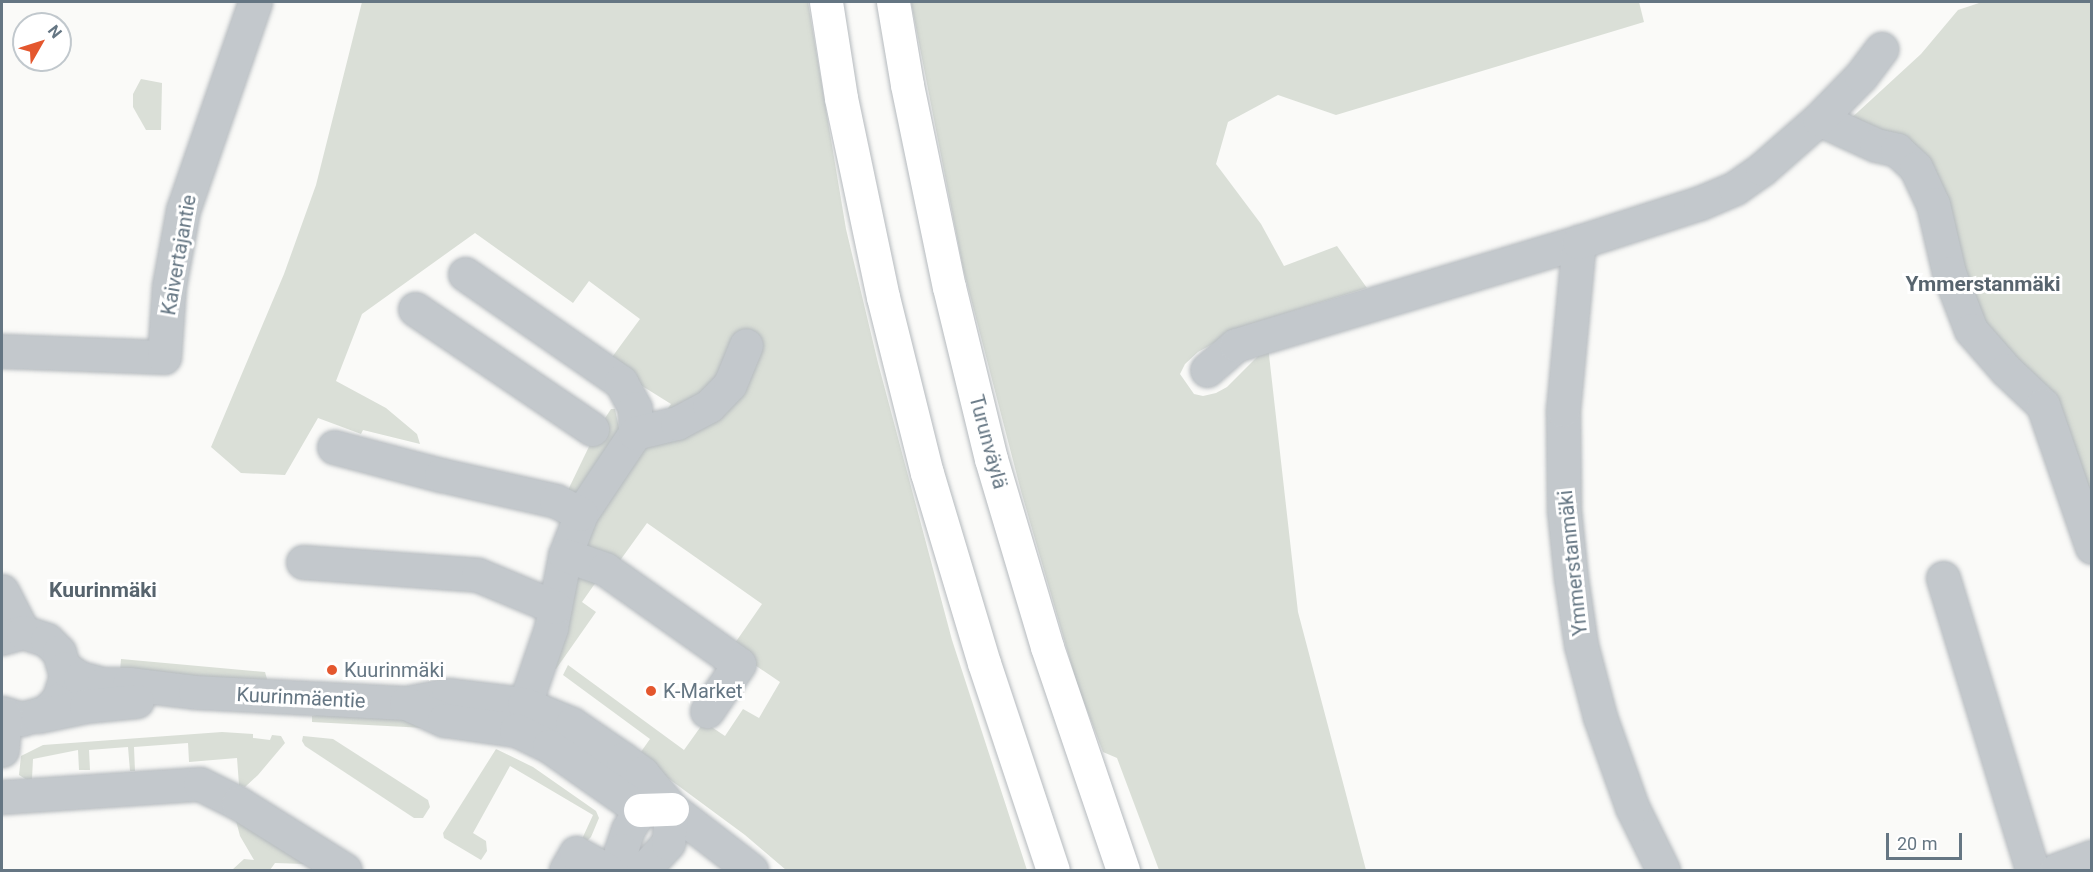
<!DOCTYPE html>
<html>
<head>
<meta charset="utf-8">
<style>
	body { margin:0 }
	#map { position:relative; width:2093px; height:872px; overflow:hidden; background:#fafaf8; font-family:Roboto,sans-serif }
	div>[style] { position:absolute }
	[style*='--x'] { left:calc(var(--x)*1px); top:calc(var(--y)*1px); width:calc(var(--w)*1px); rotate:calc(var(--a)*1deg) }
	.green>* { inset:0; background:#dadfd7 }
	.roads { filter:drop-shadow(0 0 2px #b5babe) drop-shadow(0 0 2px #b5babe) }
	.minor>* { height:33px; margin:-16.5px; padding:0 16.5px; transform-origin:16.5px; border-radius:16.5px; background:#c3c8cc }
	.major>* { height:33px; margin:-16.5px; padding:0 16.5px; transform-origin:16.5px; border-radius:16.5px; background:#fff }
	.highway>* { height:33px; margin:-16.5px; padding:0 16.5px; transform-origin:16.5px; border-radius:16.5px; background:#fff }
	.dots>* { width:16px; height:16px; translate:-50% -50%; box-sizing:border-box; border:3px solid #fff; border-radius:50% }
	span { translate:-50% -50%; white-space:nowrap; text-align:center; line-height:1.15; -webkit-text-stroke:6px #fff; paint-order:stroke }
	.street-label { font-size:20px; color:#657683 }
	.poi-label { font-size:20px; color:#657683 }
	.left { translate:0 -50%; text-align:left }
	.neighbourhood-label { font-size:21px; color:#57646e; font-weight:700 }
	.frame { position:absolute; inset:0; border:3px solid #657683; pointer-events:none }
	.north { position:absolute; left:12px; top:12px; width:60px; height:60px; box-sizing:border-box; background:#fff; border:2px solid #c1c8cd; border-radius:50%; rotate:51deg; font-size:16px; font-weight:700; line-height:24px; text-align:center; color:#657683 }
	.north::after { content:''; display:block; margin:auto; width:21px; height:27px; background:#e4572e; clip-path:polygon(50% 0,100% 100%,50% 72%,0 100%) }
	.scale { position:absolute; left:1886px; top:833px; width:76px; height:27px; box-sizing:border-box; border:3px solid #657683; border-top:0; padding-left:8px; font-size:18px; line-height:21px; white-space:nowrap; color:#657683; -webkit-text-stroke:4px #fff; paint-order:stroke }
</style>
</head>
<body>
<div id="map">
	<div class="green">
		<div style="clip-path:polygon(362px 2px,808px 2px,846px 229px,878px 363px,952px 640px,1027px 870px,786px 870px,745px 835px,638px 756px,650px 739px,563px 675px,568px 665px,684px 750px,704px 722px,725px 736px,743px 709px,759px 718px,780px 682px,737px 653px,735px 643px,762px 604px,647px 523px,619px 562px,587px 548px,579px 539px,671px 404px,607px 364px,640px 319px,589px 281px,573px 303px,475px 233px,362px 314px,336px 381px,386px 408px,417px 434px,420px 444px,363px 430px,361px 434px,318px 418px,285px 475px,241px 473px,211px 447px,284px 274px,316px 185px)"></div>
		<div style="clip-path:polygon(911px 2px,1639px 2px,1644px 22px,1336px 115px,1278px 95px,1228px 122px,1216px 164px,1261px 224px,1284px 266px,1337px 246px,1367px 288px,1245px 326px,1198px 352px,1185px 364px,1180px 374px,1194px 394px,1203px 396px,1216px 393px,1227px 387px,1268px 346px,1298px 612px,1366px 870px,1159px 870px,1117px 758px,1103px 752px,1077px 684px,1021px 491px,963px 268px)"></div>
		<div style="clip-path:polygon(1982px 2px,2091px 2px,2091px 515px,1978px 321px,1945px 208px,1847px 122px,1921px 54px,1958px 10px)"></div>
		<div style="clip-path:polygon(141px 79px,162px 83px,161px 130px,146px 130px,133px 107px,133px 94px)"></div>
		<div style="clip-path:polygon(611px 409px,615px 409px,620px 433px,578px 500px,567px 494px,569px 488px,596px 432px)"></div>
		<div style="clip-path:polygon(574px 577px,584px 577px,596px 582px,582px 602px,596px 612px,556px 669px,548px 666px)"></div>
		<div style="clip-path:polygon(121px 659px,265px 672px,267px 679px,265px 682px,120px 671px)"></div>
		<div style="clip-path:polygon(332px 712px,396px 717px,425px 724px,425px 728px,312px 722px,312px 716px)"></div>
		<div style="clip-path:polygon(222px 732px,253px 734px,253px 738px,270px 740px,272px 735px,281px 736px,285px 743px,258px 775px,245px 787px,239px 785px,237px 758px,189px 762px,188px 743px,134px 747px,135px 771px,130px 771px,128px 747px,89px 750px,90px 770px,79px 770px,78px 750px,33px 759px,32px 779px,27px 780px,19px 775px,21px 756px,43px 745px)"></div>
		<div style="clip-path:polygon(303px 736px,333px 739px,428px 800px,430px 807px,423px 818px,414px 818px,305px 746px,302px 741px)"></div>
		<div style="clip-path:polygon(496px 749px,533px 767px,596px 811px,599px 818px,591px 837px,587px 841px,582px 839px,593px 815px,510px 766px,473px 833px,486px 841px,487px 851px,481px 860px,444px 838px,443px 833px)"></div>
		<div style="clip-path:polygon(234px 813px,305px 864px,275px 863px,270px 870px,232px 870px,244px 859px,254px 860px,240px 836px)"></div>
	</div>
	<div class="roads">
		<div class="minor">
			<div style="--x:1819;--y:119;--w:63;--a:24.5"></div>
			<div style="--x:1876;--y:145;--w:22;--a:13"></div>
			<div style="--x:1897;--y:150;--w:26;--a:43"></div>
			<div style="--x:1916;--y:168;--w:40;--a:65"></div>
			<div style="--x:1933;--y:204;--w:71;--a:76.9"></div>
			<div style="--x:1949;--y:273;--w:61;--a:68.9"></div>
			<div style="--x:1971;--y:330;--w:53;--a:48.8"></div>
			<div style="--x:2006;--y:370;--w:51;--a:43.4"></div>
			<div style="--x:2043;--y:405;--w:150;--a:71"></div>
			<div style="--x:465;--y:274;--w:190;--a:34.7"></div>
			<div style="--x:621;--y:382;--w:30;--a:62"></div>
			<div style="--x:635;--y:408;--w:25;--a:90"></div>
			<div style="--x:635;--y:433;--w:97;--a:123.7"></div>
			<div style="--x:581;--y:514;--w:44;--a:111.3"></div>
			<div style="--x:565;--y:555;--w:74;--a:100.9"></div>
			<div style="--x:551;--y:628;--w:108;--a:108.9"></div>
			<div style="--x:415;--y:309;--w:214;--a:34.1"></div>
			<div style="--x:2;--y:351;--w:162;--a:2.1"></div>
			<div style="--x:164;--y:357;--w:71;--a:-86"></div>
			<div style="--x:169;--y:286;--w:77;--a:-79.6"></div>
			<div style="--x:183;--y:210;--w:220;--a:-70.9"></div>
			<div style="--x:1207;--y:370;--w:38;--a:-41"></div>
			<div style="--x:1236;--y:345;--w:358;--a:-16.7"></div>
			<div style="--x:635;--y:433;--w:43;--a:-13.4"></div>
			<div style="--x:677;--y:423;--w:36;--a:-28"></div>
			<div style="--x:709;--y:406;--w:30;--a:-46"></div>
			<div style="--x:730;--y:384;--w:42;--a:-67.7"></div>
			<div style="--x:334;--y:447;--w:111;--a:14.7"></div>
			<div style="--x:441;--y:475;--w:118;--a:12.7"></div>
			<div style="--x:556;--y:501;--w:28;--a:27"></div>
			<div style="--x:565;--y:555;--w:42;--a:19.3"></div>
			<div style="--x:605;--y:569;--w:164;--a:35.3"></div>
			<div style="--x:739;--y:664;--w:57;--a:124.2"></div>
			<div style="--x:303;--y:562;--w:175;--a:4.2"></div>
			<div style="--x:478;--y:575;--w:83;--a:22.6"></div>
			<div style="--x:1943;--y:578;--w:305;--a:73"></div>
			<div style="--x:2;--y:591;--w:46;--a:62.9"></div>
			<div style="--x:2;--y:638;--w:22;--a:-16"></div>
			<div style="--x:23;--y:632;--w:25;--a:18"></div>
			<div style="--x:47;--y:640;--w:17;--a:45"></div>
			<div style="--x:59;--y:652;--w:25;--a:74"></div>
			<div style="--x:66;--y:676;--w:25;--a:108"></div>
			<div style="--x:58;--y:700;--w:17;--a:135"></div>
			<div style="--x:46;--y:712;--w:25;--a:164"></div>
			<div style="--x:22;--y:719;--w:21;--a:-163"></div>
			<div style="--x:65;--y:668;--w:18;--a:34"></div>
			<div style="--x:80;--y:678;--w:24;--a:15"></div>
			<div style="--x:103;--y:684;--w:26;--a:0"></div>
			<div style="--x:129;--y:684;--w:66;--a:6.9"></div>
			<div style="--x:195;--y:692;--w:211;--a:3"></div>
			<div style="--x:406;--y:703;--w:43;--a:-10.8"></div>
			<div style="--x:448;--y:695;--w:77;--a:6.8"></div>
			<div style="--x:524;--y:704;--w:52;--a:22.6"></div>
			<div style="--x:572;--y:724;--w:62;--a:34.5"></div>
			<div style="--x:623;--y:759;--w:24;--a:36"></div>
			<div style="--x:642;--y:773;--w:47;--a:50.2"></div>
			<div style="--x:672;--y:809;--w:100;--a:37.7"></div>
			<div style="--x:406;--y:703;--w:42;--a:24.1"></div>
			<div style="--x:444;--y:720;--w:73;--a:7.9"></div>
			<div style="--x:516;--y:730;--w:37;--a:26"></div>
			<div style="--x:549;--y:746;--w:111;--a:35.1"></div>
			<div style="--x:640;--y:810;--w:22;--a:122"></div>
			<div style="--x:628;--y:829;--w:22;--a:108"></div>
			<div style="--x:621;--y:850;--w:20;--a:87"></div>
			<div style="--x:38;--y:716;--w:49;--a:-11.8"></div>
			<div style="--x:86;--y:706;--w:51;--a:-5.6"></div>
			<div style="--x:2;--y:750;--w:35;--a:-85"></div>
			<div style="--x:2;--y:797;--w:198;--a:-3.8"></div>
			<div style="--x:200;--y:784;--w:42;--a:26.6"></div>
			<div style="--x:238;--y:803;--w:126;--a:32.1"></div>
			<div style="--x:566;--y:870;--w:20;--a:-60"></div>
			<div style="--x:576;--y:853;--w:35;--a:29"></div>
			<div style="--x:643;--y:870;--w:37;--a:-47"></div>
			<div style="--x:668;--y:843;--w:34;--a:-83"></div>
			<div style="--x:1663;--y:870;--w:70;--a:-116.2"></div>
			<div style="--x:1632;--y:807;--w:96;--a:-109.6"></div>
			<div style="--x:1600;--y:717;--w:74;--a:-104.8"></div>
			<div style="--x:1581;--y:645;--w:68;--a:-98.5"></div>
			<div style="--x:1571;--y:578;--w:68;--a:-95.9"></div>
			<div style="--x:1564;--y:510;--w:100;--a:-90.6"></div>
			<div style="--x:1563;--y:410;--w:169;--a:-84.6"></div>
			<div style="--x:1579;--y:242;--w:127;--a:-17.9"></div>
			<div style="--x:1700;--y:203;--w:38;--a:-23"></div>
			<div style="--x:1735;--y:188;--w:33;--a:-35"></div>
			<div style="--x:1762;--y:169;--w:76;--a:-41.3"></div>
			<div style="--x:1819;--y:119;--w:60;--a:-45.7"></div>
			<div style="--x:1861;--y:76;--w:34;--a:-53"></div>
			<div style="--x:2056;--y:870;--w:38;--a:-20"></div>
		</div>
		<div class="major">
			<div style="--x:640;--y:810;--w:32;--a:-2"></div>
		</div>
		<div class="highway">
			<div style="--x:826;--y:2;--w:97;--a:81.1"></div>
			<div style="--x:841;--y:98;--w:203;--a:78.1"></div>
			<div style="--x:883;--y:297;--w:181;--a:76"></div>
			<div style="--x:927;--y:473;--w:198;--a:73.3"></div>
			<div style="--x:984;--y:663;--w:218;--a:71.6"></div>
			<div style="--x:893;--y:2;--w:84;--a:80.4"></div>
			<div style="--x:907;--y:85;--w:206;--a:78.3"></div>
			<div style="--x:949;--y:287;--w:177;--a:76.3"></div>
			<div style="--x:991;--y:459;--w:196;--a:73.4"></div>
			<div style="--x:1047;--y:647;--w:236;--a:71.2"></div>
		</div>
	</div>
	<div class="dots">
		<div style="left:332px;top:670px;background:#e4572e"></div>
		<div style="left:651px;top:691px;background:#e4572e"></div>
	</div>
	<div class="street-label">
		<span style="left:179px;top:255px;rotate:-80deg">Kaivertajantie</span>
		<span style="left:988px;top:442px;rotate:75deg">Turunväylä</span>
		<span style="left:1573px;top:563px;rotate:-96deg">Ymmerstanmäki</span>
		<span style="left:301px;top:698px;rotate:3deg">Kuurinmäentie</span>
	</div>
	<div class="poi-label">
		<span class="left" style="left:344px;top:670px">Kuurinmäki</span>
		<span class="left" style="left:663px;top:691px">K-Market</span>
	</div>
	<div class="neighbourhood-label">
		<span style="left:1983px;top:284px">Ymmerstanmäki</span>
		<span style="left:103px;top:590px">Kuurinmäki</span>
	</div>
	<div class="frame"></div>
	<div class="north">N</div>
	<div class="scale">20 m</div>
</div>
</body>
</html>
